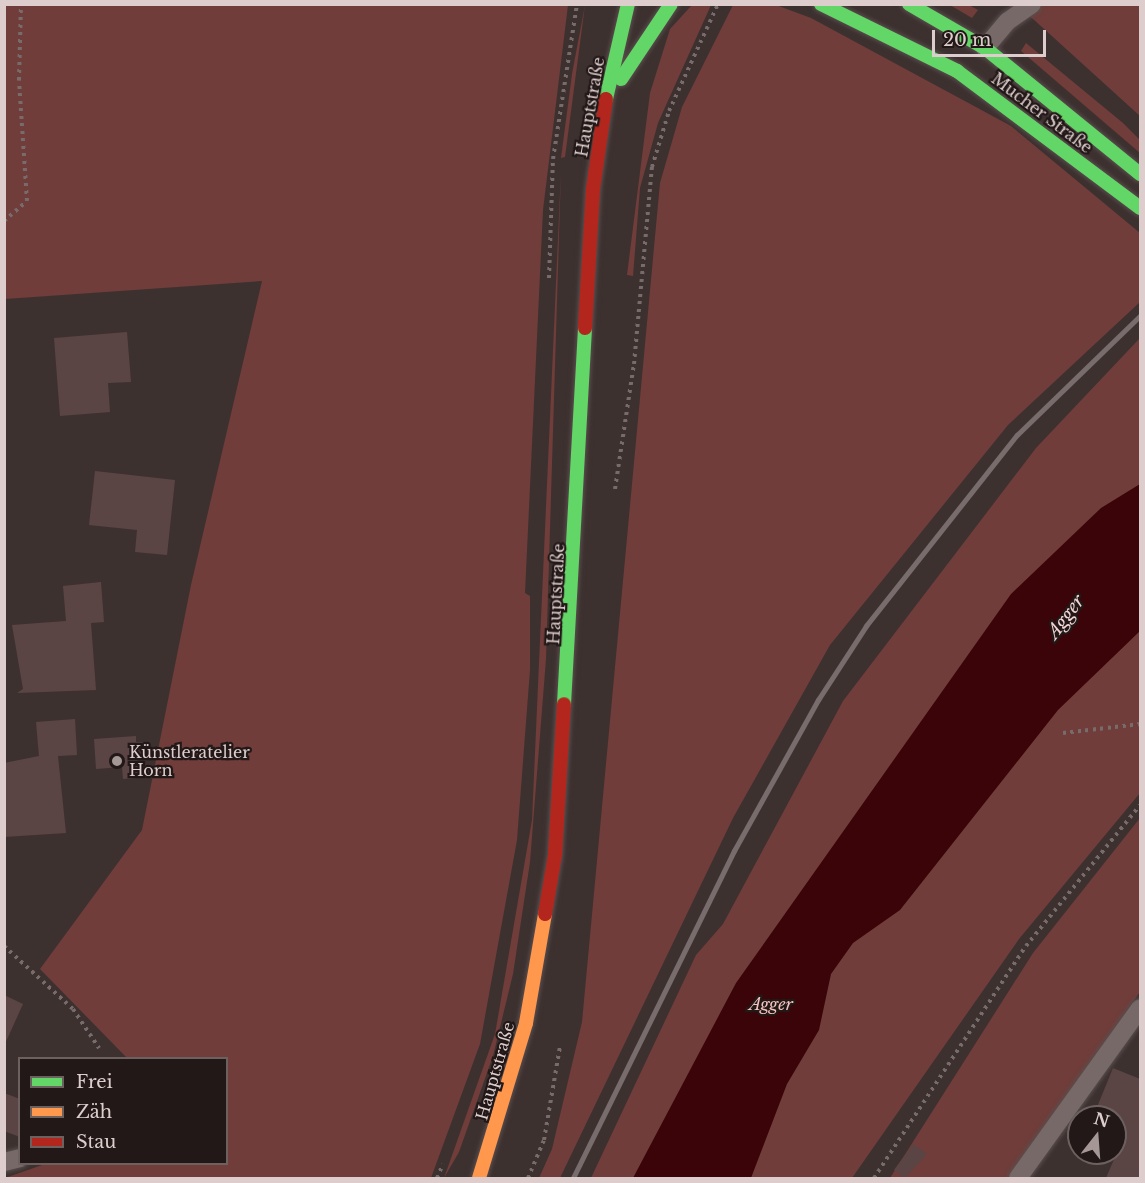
<!DOCTYPE html>
<html>
<head>
<meta charset="utf-8">
<style>
	body { margin:0 }
	#map { position:relative; width:1145px; height:1183px; overflow:hidden; background:#3d3130; font-family:"Libre Baskerville",serif }
	div>[style] { position:absolute }
	[style*='--x'] { left:calc(var(--x)*1px); top:calc(var(--y)*1px); width:calc(var(--w)*1px); rotate:calc(var(--a)*1deg) }
	.green>* { inset:0; background:#703d3a }
	.water>* { inset:0; background:#3b0408 }
	.building>* { inset:0; background:#5a4544 }
	.path>* { height:4px; margin-top:-2px; transform-origin:0; background:repeating-linear-gradient(90deg,#776c6b 0 3px,transparent 0 7.5px) }
	.roads { filter:drop-shadow(0 0 2px #594e4d) drop-shadow(0 0 2px #594e4d) }
	.lane>* { height:18px; margin:-9px; padding:0 9px; transform-origin:9px; border-radius:9px; background:#766968 }
	.fast>* { height:14px; margin:-7px; padding:0 7px; transform-origin:7px; border-radius:7px; background:#63d668 }
	.slow>* { height:14px; margin:-7px; padding:0 7px; transform-origin:7px; border-radius:7px; background:#ff974d }
	.jam>* { height:14px; margin:-7px; padding:0 7px; transform-origin:7px; border-radius:7px; background:#b3261e }
	.rail>* { height:4.5px; margin:-2.25px; padding:0 2.25px; transform-origin:2.25px; border-radius:2.25px; background:#786c6c }
	.dots>* { width:16px; height:16px; translate:-50% -50%; box-sizing:border-box; border:3px solid #221817; border-radius:50% }
	span { translate:-50% -50%; white-space:nowrap; text-align:center; line-height:1.15; -webkit-text-stroke:4.5px #221817; paint-order:stroke }
	.street-label { font-size:16px; color:#ddcecd }
	.poi-label { font-size:16px; color:#ddcecd }
	.left { translate:0 -50%; text-align:left }
	.park-label { font-size:16px; color:#f5c3bf; font-style:italic }
	.water-label { font-size:18px; color:#f0d6d4; font-style:italic }
	.frame { position:absolute; inset:0; border:6px solid #ddcecd; pointer-events:none }
	.legend { position:absolute; left:18px; top:1057px; width:210px; height:108px; box-sizing:border-box; background:#221817; border:2px solid #6d6160; margin:0; padding:8px 10px; list-style:none; font-size:18px; color:#ddcecd }
	.legend li { display:flex; align-items:center; gap:12px; height:30px }
	.legend b { width:30px; border:2px solid #6d6160 }
	.north { position:absolute; left:1067px; top:1105px; width:60px; height:60px; box-sizing:border-box; background:#221817; border:2px solid #6d6160; border-radius:50%; rotate:17deg; font-size:16px; font-weight:700; line-height:24px; text-align:center; color:#ddcecd }
	.north::after { content:''; display:block; margin:auto; width:21px; height:27px; background:#a59796; clip-path:polygon(50% 0,100% 100%,50% 72%,0 100%) }
	.scale { position:absolute; left:932px; top:30px; width:114px; height:27px; box-sizing:border-box; border:3px solid #ddcecd; border-top:0; padding-left:8px; font-size:18px; line-height:21px; white-space:nowrap; color:#ddcecd; -webkit-text-stroke:4px #221817; paint-order:stroke }
</style>
</head>
<body>
<div id="map">
	<div class="green">
		<div style="clip-path:polygon(5px 4px,568px 5px,543px 210px,525px 593px,530px 596px,530px 670px,517px 840px,480px 1044px,431px 1178px,5px 1178px,45px 1164px,226px 1164px,226px 1058px,127px 1058px,40px 969px,142px 830px,191px 585px,262px 281px,5px 299px)"></div>
		<div style="clip-path:polygon(585px 5px,565px 157px,561px 158px,572px 74px)"></div>
		<div style="clip-path:polygon(692px 5px,711px 5px,658px 123px,640px 188px,633px 276px,627px 275px,650px 93px,670px 29px)"></div>
		<div style="clip-path:polygon(733px 5px,776px 5px,811px 18px,1011px 126px,1140px 233px,1140px 302px,1008px 425px,830px 645px,733px 818px,560px 1178px,539px 1178px,552px 1149px,582px 1022px,660px 183px,682px 107px)"></div>
		<div style="clip-path:polygon(950px 5px,969px 5px,978px 10px,972px 18px)"></div>
		<div style="clip-path:polygon(1007px 5px,1140px 5px,1140px 116px,1032px 18px)"></div>
		<div style="clip-path:polygon(1026px 43px,1123px 123px,1140px 140px,1140px 153px,1021px 51px)"></div>
		<div style="clip-path:polygon(561px 171px,546px 659px,530px 862px,513px 974px,493px 1056px,459px 1152px,444px 1178px,495px 1034px,532px 820px)"></div>
		<div style="clip-path:polygon(1140px 338px,1140px 793px,1019px 939px,852px 1178px,591px 1178px,696px 955px,723px 924px,843px 701px,1036px 448px)"></div>
		<div style="clip-path:polygon(1140px 818px,1140px 992px,1008px 1178px,890px 1178px,1033px 953px)"></div>
	</div>
	<div class="water">
		<div style="clip-path:polygon(1140px 484px,1140px 631px,1058px 710px,900px 910px,853px 943px,831px 974px,819px 1030px,787px 1084px,751px 1178px,633px 1178px,736px 983px,1011px 594px,1101px 508px)"></div>
	</div>
	<div class="building">
		<div style="clip-path:polygon(127px 332px,131px 382px,108px 383px,110px 412px,60px 416px,54px 338px)"></div>
		<div style="clip-path:polygon(95px 471px,175px 480px,167px 555px,135px 552px,137px 530px,89px 525px)"></div>
		<div style="clip-path:polygon(101px 582px,104px 622px,91px 623px,96px 690px,17px 693px,23px 689px,12px 625px,66px 621px,63px 586px)"></div>
		<div style="clip-path:polygon(75px 719px,77px 755px,58px 756px,66px 833px,4px 837px,4px 763px,39px 756px,36px 722px)"></div>
		<div style="clip-path:polygon(136px 736px,136px 742px,144px 742px,145px 754px,137px 755px,139px 778px,123px 779px,122px 767px,96px 769px,94px 739px)"></div>
		<div style="clip-path:polygon(4px 995px,23px 1004px,4px 1046px)"></div>
		<div style="clip-path:polygon(1113px 1068px,1140px 1079px,1140px 1178px,1106px 1178px,1124px 1136px,1115px 1132px,1115px 1117px,1093px 1117px)"></div>
		<div style="clip-path:polygon(4px 1093px,20px 1099px,20px 1137px,4px 1131px)"></div>
		<div style="clip-path:polygon(913px 1144px,927px 1154px,905px 1178px,894px 1170px)"></div>
	</div>
	<div class="path">
		<div style="--x:4;--y:221;--w:30;--a:-41"></div>
		<div style="--x:27;--y:201;--w:121;--a:-93.8"></div>
		<div style="--x:19;--y:80;--w:76;--a:-88.5"></div>
		<div style="--x:549;--y:278;--w:119;--a:-88.1"></div>
		<div style="--x:553;--y:159;--w:157;--a:-81.2"></div>
		<div style="--x:615;--y:489;--w:126;--a:-81.4"></div>
		<div style="--x:634;--y:364;--w:198;--a:-84.8"></div>
		<div style="--x:652;--y:167;--w:59;--a:-73.1"></div>
		<div style="--x:669;--y:111;--w:118;--a:-65.4"></div>
		<div style="--x:1063;--y:733;--w:78;--a:-6.7"></div>
		<div style="--x:4;--y:946;--w:93;--a:42.4"></div>
		<div style="--x:73;--y:1009;--w:47;--a:56.3"></div>
		<div style="--x:437;--y:1178;--w:15;--a:-67"></div>
		<div style="--x:528;--y:1178;--w:41;--a:-67.2"></div>
		<div style="--x:544;--y:1140;--w:95;--a:-80.3"></div>
		<div style="--x:874;--y:1178;--w:277;--a:-56.8"></div>
		<div style="--x:1026;--y:946;--w:181;--a:-51"></div>
	</div>
	<div class="roads">
		<div class="lane">
			<div style="--x:985;--y:48;--w:35;--a:-50"></div>
			<div style="--x:1008;--y:21;--w:29;--a:-35"></div>
			<div style="--x:4;--y:1162;--w:16;--a:-14"></div>
			<div style="--x:1018;--y:1178;--w:209;--a:-54.3"></div>
		</div>
		<div class="fast">
			<div style="--x:821;--y:4;--w:152;--a:26.2"></div>
			<div style="--x:957;--y:71;--w:229;--a:36.8"></div>
			<div style="--x:909;--y:4;--w:88;--a:30.1"></div>
			<div style="--x:985;--y:48;--w:200;--a:39.1"></div>
			<div style="--x:621;--y:79;--w:90;--a:-56.3"></div>
			<div style="--x:606;--y:99;--w:98;--a:-77"></div>
			<div style="--x:564;--y:704;--w:377;--a:-86.8"></div>
		</div>
		<div class="slow">
			<div style="--x:479;--y:1178;--w:162;--a:-73.1"></div>
			<div style="--x:526;--y:1023;--w:111;--a:-80.1"></div>
		</div>
		<div class="jam">
			<div style="--x:585;--y:328;--w:139;--a:-86.7"></div>
			<div style="--x:593;--y:189;--w:91;--a:-81.8"></div>
			<div style="--x:545;--y:914;--w:60;--a:-80.4"></div>
			<div style="--x:555;--y:855;--w:151;--a:-86.6"></div>
		</div>
	</div>
	<div class="rail">
		<div style="--x:573;--y:1178;--w:364;--a:-63.8"></div>
		<div style="--x:734;--y:851;--w:173;--a:-60.9"></div>
		<div style="--x:818;--y:700;--w:88;--a:-57"></div>
		<div style="--x:866;--y:626;--w:243;--a:-51.7"></div>
		<div style="--x:1017;--y:435;--w:171;--a:-44.1"></div>
	</div>
	<div class="dots">
		<div style="left:117px;top:761px;background:#a59796"></div>
	</div>
	<div class="street-label">
		<span style="left:590px;top:107px;rotate:-80deg">Hauptstraße</span>
		<span style="left:1042px;top:113px;rotate:37deg">Mucher Straße</span>
		<span style="left:556px;top:594px;rotate:-87deg">Hauptstraße</span>
		<span style="left:495px;top:1071px;rotate:-74deg">Hauptstraße</span>
	</div>
	<div class="poi-label">
		<span class="left" style="left:129px;top:761px">Künstleratelier<br>Horn</span>
	</div>
	<div class="park-label">
		<span style="left:771px;top:1004px">Agger</span>
	</div>
	<div class="water-label">
		<span style="left:1066px;top:617px;rotate:-53deg">Agger</span>
	</div>
	<div class="frame"></div>
	<ul class="legend">
	<li><b style="height:8px;background:#63d668"></b>Frei</li>
	<li><b style="height:8px;background:#ff974d"></b>Zäh</li>
	<li><b style="height:8px;background:#b3261e"></b>Stau</li>
	</ul>
	<div class="north">N</div>
	<div class="scale">20 m</div>
</div>
</body>
</html>
